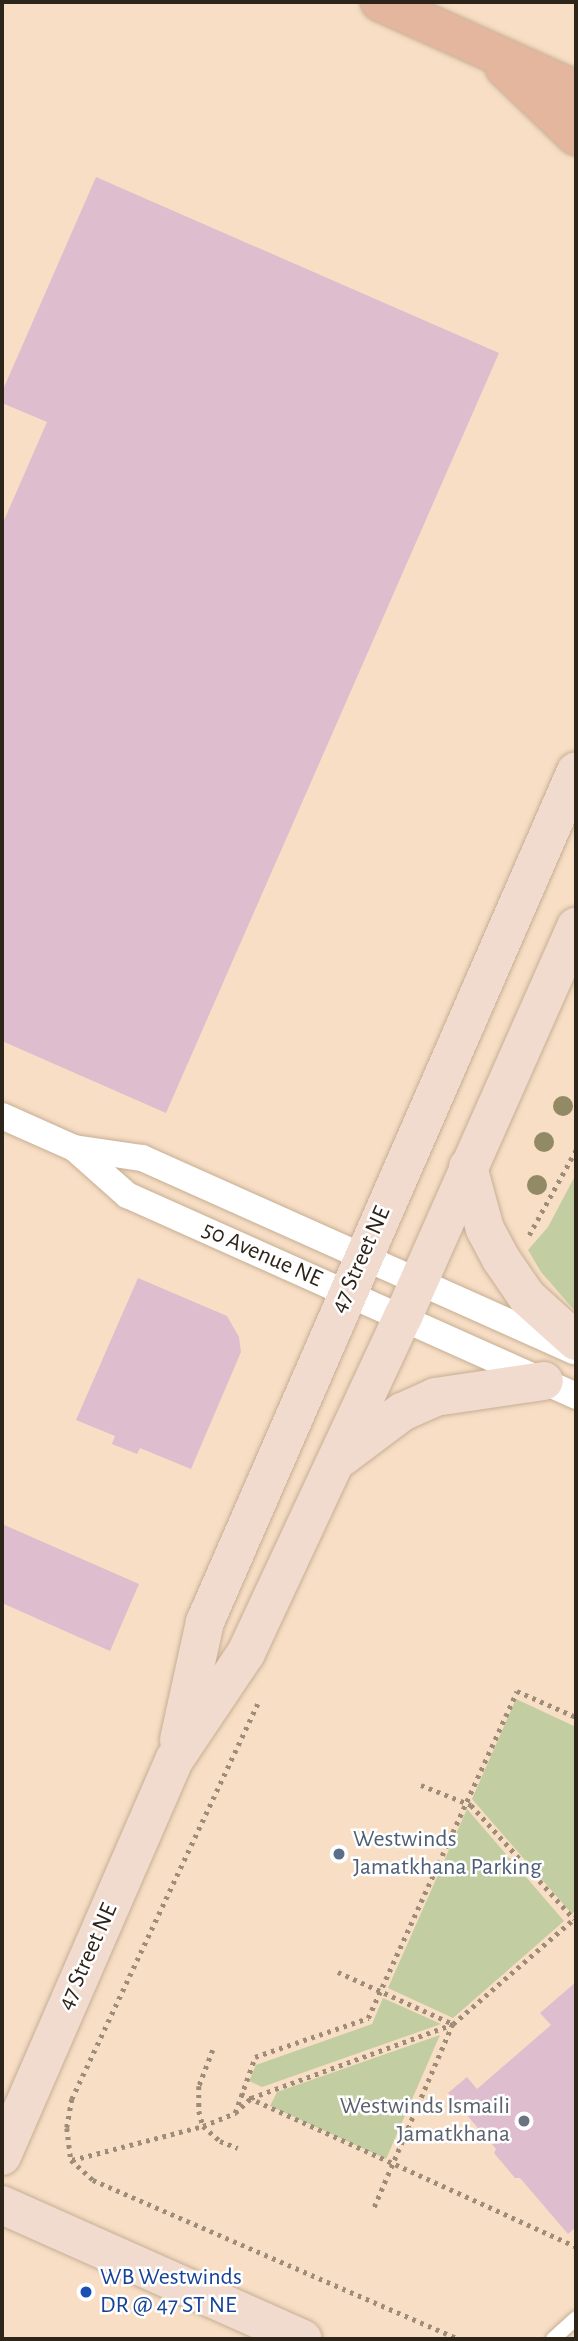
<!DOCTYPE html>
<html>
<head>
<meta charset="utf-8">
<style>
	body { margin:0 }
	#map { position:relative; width:578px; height:2341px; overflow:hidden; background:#f7dec4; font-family:"Alegreya Sans",sans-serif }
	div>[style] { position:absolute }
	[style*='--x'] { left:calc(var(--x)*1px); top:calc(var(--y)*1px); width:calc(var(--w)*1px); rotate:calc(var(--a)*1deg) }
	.green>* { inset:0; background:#c2cea1 }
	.building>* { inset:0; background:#debdcf }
	.path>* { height:4.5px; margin-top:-2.25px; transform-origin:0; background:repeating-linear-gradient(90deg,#9e8c79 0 3.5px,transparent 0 8.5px) }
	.roads { filter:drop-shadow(0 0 2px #c6ae94) drop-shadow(0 0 2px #c6ae94) }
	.lane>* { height:14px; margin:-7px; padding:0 7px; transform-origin:7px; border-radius:7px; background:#fff }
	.street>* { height:26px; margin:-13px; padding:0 13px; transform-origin:13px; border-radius:13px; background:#fff }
	.secondary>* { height:38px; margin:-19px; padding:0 19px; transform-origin:19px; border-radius:19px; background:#f1dbce }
	.primary>* { height:38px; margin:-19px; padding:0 19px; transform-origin:19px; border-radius:19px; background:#e3b69d }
	.trees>* { width:20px; height:20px; margin:-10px; border-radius:50%; background:#918a65 }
	.dots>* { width:19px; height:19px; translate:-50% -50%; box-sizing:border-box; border:4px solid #fff; border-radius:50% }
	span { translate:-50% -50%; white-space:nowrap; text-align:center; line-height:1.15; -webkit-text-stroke:5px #fff; paint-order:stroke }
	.street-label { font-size:24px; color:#2d241a }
	.service-label { font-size:24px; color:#4e5e75 }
	.left { translate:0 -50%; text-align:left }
	.worship-label { font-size:24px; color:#5b616d }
	.right { translate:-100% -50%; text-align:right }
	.transit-label { font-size:24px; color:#164399 }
	.frame { position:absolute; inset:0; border:4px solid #2d241a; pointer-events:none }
</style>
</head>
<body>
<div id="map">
	<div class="green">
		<div style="clip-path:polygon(576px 1174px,576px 1312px,541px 1272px,528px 1250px,548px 1227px)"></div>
		<div style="clip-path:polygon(516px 1699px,576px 1727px,576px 1910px,572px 1914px,472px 1799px)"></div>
		<div style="clip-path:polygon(467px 1809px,564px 1921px,453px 2018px,388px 1988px)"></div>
		<div style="clip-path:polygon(383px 1998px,441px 2024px,262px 2087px,249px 2081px,256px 2065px,372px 2024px)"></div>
		<div style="clip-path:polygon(440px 2035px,386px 2159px,270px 2106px,277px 2092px)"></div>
	</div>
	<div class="building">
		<div style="clip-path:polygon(96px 177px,499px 353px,166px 1113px,2px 1041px,2px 525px,47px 422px,2px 403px,2px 392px)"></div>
		<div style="clip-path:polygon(138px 1278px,227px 1316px,239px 1337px,241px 1352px,191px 1469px,140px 1448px,137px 1454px,112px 1444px,115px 1436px,76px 1420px)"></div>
		<div style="clip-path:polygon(2px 1524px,139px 1584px,110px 1651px,2px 1603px)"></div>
		<div style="clip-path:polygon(576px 1982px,576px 2227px,568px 2234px,520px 2178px,515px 2178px,494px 2153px,496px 2149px,448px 2093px,467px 2077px,477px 2089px,551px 2025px,540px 2013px)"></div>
	</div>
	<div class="path">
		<div style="--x:529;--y:1235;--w:97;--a:-61.1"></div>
		<div style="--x:258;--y:1704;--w:437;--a:115.2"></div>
		<div style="--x:72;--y:2099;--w:29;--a:100"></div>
		<div style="--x:67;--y:2128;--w:32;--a:83"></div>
		<div style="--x:71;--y:2160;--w:30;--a:42"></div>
		<div style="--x:93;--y:2180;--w:399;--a:23.5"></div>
		<div style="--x:421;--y:1785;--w:54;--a:21.8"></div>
		<div style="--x:471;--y:1805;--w:154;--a:47.9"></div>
		<div style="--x:338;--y:1972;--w:126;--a:24.3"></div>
		<div style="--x:453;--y:2024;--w:200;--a:113.2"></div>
		<div style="--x:213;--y:2050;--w:39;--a:111"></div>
		<div style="--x:199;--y:2086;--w:25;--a:90"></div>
		<div style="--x:199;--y:2111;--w:16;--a:75"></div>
		<div style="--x:203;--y:2126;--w:23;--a:41"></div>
		<div style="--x:220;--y:2141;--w:19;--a:21"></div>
		<div style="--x:241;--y:2094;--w:368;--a:24.5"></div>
		<div style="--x:235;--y:2113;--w:59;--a:-70.3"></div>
		<div style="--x:255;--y:2057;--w:120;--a:-19"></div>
		<div style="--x:368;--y:2018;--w:359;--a:-65.5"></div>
		<div style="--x:517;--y:1691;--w:64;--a:23.8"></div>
		<div style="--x:72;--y:2160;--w:135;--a:-14.5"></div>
		<div style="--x:203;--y:2126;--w:35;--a:-22"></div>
		<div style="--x:235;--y:2113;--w:22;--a:-43"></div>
		<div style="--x:251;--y:2098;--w:215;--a:-20.1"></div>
		<div style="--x:453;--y:2024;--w:163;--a:-41"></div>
	</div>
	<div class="roads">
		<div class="lane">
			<div style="--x:553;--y:2339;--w:31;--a:-42"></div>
		</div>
		<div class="street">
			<div style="--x:2;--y:1116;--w:79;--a:24"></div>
			<div style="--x:74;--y:1148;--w:69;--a:8.4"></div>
			<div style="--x:142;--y:1158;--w:473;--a:24.1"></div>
			<div style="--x:74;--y:1148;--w:71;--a:41.6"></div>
			<div style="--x:127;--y:1195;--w:492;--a:24.1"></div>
		</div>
		<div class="secondary">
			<div style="--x:468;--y:1167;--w:64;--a:74.7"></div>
			<div style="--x:485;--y:1229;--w:34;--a:62"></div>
			<div style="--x:501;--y:1259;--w:46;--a:55.6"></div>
			<div style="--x:527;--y:1297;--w:66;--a:41.9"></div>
			<div style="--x:342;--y:1457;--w:75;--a:-36.9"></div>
			<div style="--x:402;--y:1412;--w:36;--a:-24"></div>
			<div style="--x:435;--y:1397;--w:110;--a:-8.4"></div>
			<div style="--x:179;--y:1740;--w:121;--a:-77.6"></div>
			<div style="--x:205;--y:1622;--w:928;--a:-66.44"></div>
			<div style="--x:2;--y:2156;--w:433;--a:-66.5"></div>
			<div style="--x:175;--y:1759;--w:128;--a:-56.2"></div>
			<div style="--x:246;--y:1653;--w:371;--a:-65"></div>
			<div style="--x:403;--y:1317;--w:427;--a:-66.1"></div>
			<div style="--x:2;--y:2205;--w:329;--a:24"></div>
		</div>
		<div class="primary">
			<div style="--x:380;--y:2;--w:215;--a:24.2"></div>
			<div style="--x:505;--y:68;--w:98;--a:43.8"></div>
		</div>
	</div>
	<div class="trees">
		<div style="left:563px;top:1106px"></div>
		<div style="left:544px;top:1142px"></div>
		<div style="left:537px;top:1185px"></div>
	</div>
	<div class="dots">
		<div style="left:339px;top:1854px;background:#5c6f8a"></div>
		<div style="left:524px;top:2121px;background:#6b7280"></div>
		<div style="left:86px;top:2292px;background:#1a4fb4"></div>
	</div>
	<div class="street-label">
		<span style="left:262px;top:1255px;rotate:24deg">50 Avenue NE</span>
		<span style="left:361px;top:1260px;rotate:-66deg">47 Street NE</span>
		<span style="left:88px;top:1957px;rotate:-66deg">47 Street NE</span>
	</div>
	<div class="service-label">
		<span class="left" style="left:353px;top:1854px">Westwinds<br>Jamatkhana Parking</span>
	</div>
	<div class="worship-label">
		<span class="right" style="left:510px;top:2121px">Westwinds Ismaili<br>Jamatkhana</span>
	</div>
	<div class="transit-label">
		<span class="left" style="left:100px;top:2292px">WB Westwinds<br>DR @ 47 ST NE</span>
	</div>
	<div class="frame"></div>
</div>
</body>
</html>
